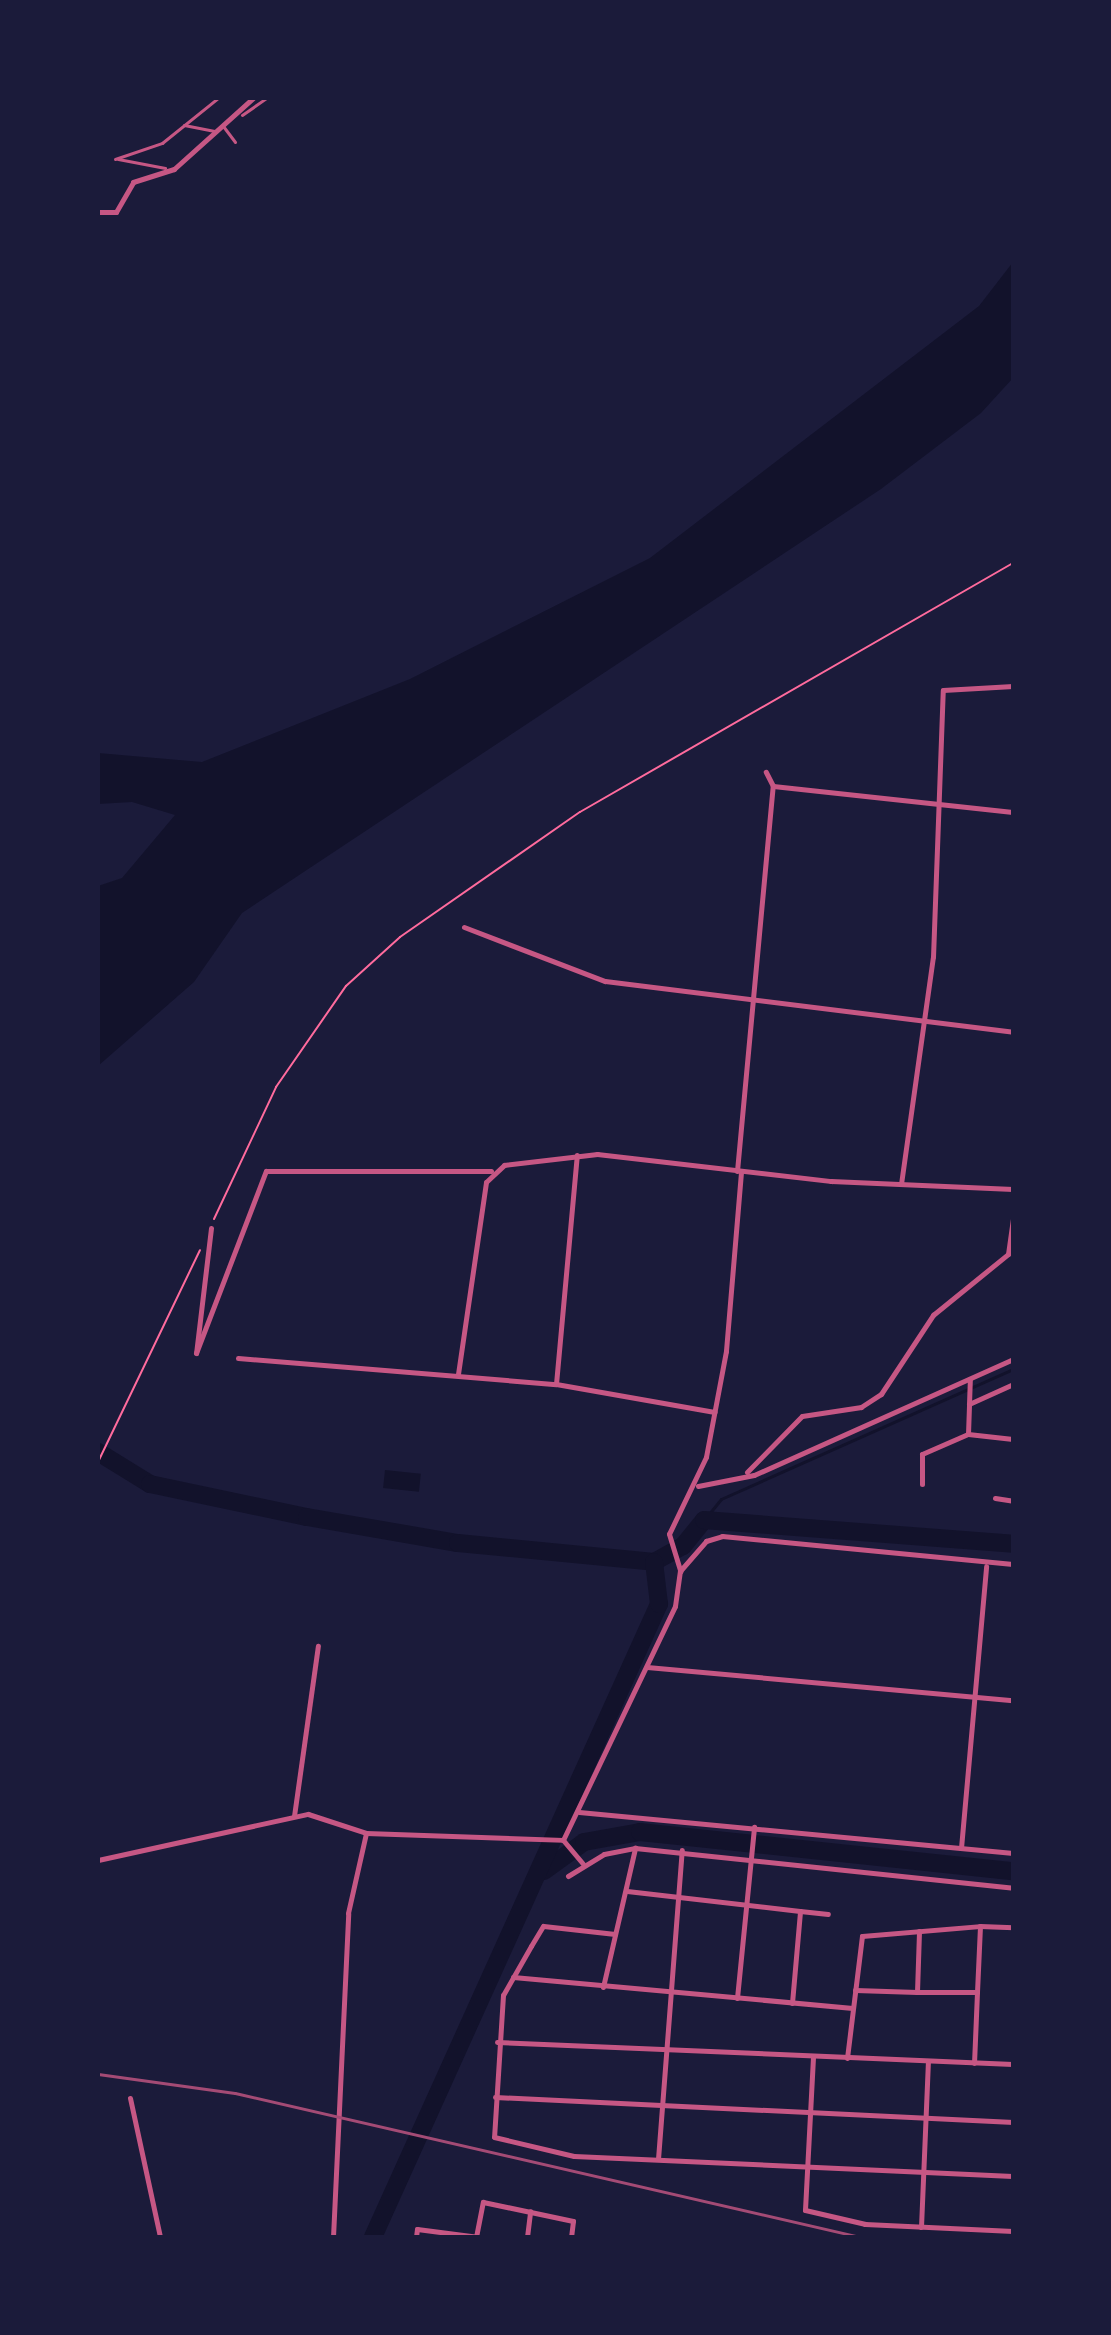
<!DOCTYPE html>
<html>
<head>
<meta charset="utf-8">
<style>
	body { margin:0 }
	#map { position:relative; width:1111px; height:2335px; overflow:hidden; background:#1b1b3a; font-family:Rubik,sans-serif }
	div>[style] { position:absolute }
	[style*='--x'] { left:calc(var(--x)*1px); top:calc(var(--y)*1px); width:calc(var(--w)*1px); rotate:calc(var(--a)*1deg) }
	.water>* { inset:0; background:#12122b; transform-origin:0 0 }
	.stream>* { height:3px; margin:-1.5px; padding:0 1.5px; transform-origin:1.5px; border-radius:1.5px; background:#12122b }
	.river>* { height:18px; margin:-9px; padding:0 9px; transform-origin:9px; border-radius:9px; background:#12122b }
	.path>* { height:2px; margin:-1px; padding:0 1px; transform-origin:1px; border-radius:1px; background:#ff6b9d }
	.pedestrian>* { height:3px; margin:-1.5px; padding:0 1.5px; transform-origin:1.5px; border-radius:1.5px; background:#c65784 }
	.minor>* { height:5px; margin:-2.5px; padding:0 2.5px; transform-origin:2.5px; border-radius:2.5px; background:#c65784 }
	.rail>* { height:3px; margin:-1.5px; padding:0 1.5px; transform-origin:1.5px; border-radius:1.5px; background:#a44b75 }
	span { translate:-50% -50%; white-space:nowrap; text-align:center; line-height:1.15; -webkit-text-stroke:7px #1b1b3a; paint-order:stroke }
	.frame { position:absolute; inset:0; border:100px solid #1b1b3a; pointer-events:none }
</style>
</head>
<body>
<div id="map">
	<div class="water">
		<div style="clip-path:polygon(1013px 262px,1013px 378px,981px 413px,881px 489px,242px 913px,194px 982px,98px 1066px,98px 886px,122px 878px,175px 815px,132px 802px,98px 804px,98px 753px,202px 762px,410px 679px,650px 558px,979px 306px)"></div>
		<div style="left:385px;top:1470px;width:36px;height:18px;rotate:6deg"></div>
	</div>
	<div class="stream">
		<div style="--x:704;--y:1520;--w:27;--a:-51"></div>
		<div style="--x:721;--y:1499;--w:320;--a:-24"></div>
	</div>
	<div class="river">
		<div style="--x:98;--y:1452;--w:61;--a:31.6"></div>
		<div style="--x:150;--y:1484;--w:160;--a:11.9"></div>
		<div style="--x:307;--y:1517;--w:153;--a:9.8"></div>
		<div style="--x:458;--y:1543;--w:197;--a:5.5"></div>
		<div style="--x:654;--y:1562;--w:33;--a:-29"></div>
		<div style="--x:683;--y:1546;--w:33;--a:-51"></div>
		<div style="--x:704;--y:1520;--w:310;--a:4.4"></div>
		<div style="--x:544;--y:1871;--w:49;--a:-35.9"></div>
		<div style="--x:584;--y:1842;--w:57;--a:-10.1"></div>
		<div style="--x:640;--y:1832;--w:375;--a:6"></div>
		<div style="--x:373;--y:2237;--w:695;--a:-65.69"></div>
		<div style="--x:659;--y:1604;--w:42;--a:-96.8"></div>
	</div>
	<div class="path">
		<div style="--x:214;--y:1219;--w:146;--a:-64.8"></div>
		<div style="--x:276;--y:1087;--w:123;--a:-55.3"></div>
		<div style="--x:346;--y:986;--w:73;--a:-42.2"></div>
		<div style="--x:400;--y:937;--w:219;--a:-34.8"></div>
		<div style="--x:580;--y:812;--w:499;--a:-29.9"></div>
		<div style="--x:98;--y:1462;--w:235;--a:-64.3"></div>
	</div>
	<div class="pedestrian">
		<div style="--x:242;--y:115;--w:29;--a:-35"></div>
		<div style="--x:184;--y:125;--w:31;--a:11"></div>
		<div style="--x:223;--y:126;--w:20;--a:53"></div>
		<div style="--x:115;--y:159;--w:50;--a:-18.8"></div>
		<div style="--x:162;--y:143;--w:72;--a:-38.8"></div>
		<div style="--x:118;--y:159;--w:48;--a:10.8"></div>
	</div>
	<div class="minor">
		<div style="--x:98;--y:212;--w:18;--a:0"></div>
		<div style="--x:116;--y:212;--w:34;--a:-60"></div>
		<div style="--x:133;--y:182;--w:43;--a:-17.6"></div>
		<div style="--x:174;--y:169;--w:106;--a:-41.9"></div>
		<div style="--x:773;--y:786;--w:241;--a:6.2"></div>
		<div style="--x:464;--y:927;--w:151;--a:21"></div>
		<div style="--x:605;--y:981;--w:411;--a:7.1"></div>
		<div style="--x:737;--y:1171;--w:387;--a:-84.7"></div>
		<div style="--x:773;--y:786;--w:16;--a:-117"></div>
		<div style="--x:741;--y:1172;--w:180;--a:94.8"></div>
		<div style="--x:726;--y:1351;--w:108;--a:100.7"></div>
		<div style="--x:706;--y:1457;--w:85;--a:115.7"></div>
		<div style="--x:669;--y:1534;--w:39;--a:73"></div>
		<div style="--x:680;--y:1571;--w:40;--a:-49"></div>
		<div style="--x:706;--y:1541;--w:17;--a:-17"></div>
		<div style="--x:722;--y:1536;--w:292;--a:5.5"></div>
		<div style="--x:901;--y:1184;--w:229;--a:-82"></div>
		<div style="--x:933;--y:957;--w:267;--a:-87.9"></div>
		<div style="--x:943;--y:690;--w:70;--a:-3.3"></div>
		<div style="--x:211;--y:1228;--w:126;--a:96.8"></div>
		<div style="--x:196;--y:1353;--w:195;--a:-69"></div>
		<div style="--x:266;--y:1171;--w:225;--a:0"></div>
		<div style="--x:238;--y:1358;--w:319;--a:4.7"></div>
		<div style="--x:556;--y:1384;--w:161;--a:10"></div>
		<div style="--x:458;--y:1374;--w:194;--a:-81.7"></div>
		<div style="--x:486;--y:1182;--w:25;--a:-43"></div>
		<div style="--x:504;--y:1165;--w:94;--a:-6.7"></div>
		<div style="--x:597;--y:1154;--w:236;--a:6.6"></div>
		<div style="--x:831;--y:1181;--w:182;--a:2.5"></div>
		<div style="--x:556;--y:1384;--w:230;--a:-84.8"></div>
		<div style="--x:969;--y:1404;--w:25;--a:-88"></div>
		<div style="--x:968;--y:1434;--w:30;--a:-88"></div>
		<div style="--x:969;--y:1404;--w:48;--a:-24.4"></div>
		<div style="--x:747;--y:1472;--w:78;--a:-45.5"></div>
		<div style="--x:802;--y:1416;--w:60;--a:-8.7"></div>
		<div style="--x:861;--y:1407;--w:24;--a:-33"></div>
		<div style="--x:881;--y:1394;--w:95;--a:-56.6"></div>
		<div style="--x:933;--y:1315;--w:97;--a:-39.1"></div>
		<div style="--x:1008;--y:1254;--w:35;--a:-82"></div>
		<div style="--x:922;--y:1484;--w:30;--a:-90"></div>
		<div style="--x:922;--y:1454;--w:50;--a:-23.5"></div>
		<div style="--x:968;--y:1434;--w:45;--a:6.3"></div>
		<div style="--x:698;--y:1486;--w:57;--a:-11.1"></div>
		<div style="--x:754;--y:1475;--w:284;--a:-24.1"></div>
		<div style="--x:995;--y:1498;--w:18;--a:9"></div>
		<div style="--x:647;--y:1667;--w:367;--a:5.2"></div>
		<div style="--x:579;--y:1812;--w:436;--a:5.4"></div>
		<div style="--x:294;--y:1816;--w:172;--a:-82"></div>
		<div style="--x:563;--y:1840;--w:259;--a:-64.4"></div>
		<div style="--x:675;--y:1606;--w:35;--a:-82"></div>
		<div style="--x:563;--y:1840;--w:31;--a:50"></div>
		<div style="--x:961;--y:1848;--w:283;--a:-84.9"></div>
		<div style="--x:98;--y:1860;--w:215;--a:-12.4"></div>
		<div style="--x:308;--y:1814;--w:61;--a:18.1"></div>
		<div style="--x:366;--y:1833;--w:197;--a:2"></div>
		<div style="--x:568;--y:1876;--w:42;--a:-31.4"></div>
		<div style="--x:604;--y:1854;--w:32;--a:-11"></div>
		<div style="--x:635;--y:1848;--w:380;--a:6"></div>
		<div style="--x:627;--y:1891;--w:174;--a:6.6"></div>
		<div style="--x:615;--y:1934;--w:72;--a:-173.7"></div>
		<div style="--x:543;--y:1926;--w:23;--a:121"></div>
		<div style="--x:531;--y:1946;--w:56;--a:119.7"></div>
		<div style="--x:503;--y:1995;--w:142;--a:93.6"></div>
		<div style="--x:494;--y:2137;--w:82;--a:13.4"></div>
		<div style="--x:574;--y:2156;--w:439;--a:2.6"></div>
		<div style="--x:513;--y:1977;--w:341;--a:5.2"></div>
		<div style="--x:603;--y:1987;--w:143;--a:-77"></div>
		<div style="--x:855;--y:1990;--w:62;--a:1.8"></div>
		<div style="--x:917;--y:1992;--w:61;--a:-88.1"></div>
		<div style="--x:917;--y:1992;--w:60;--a:0"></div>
		<div style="--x:977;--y:1992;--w:71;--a:92.4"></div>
		<div style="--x:977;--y:1992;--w:66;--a:-87.4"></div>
		<div style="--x:980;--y:1926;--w:33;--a:2"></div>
		<div style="--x:737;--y:1998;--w:172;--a:-84.3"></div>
		<div style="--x:792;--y:2003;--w:92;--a:-85"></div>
		<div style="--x:800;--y:1911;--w:28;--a:6"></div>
		<div style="--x:497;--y:2042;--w:516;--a:2.44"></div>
		<div style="--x:813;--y:2057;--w:153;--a:93"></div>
		<div style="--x:805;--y:2210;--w:62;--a:13.1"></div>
		<div style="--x:865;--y:2224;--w:148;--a:2.7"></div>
		<div style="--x:847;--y:2058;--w:123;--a:-83"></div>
		<div style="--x:862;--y:1936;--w:118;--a:-4.8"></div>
		<div style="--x:495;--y:2097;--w:519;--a:2.76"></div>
		<div style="--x:130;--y:2098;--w:142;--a:77.8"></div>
		<div style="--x:658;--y:2159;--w:310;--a:-85.6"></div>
		<div style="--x:921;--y:2227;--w:166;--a:-87.6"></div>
		<div style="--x:333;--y:2237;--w:324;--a:-87.3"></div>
		<div style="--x:348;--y:1913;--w:82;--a:-77.3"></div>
		<div style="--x:416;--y:2237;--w:8;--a:-83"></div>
		<div style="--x:417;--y:2229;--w:62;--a:7.5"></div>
		<div style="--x:476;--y:2237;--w:36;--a:-79"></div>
		<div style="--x:483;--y:2202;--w:92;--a:11.9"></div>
		<div style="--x:573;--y:2221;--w:16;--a:97"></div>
		<div style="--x:527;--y:2237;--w:26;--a:-83"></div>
	</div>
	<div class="rail">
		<div style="--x:98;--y:2074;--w:138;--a:7.9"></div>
		<div style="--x:235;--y:2093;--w:641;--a:12.97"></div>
	</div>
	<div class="frame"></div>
</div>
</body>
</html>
